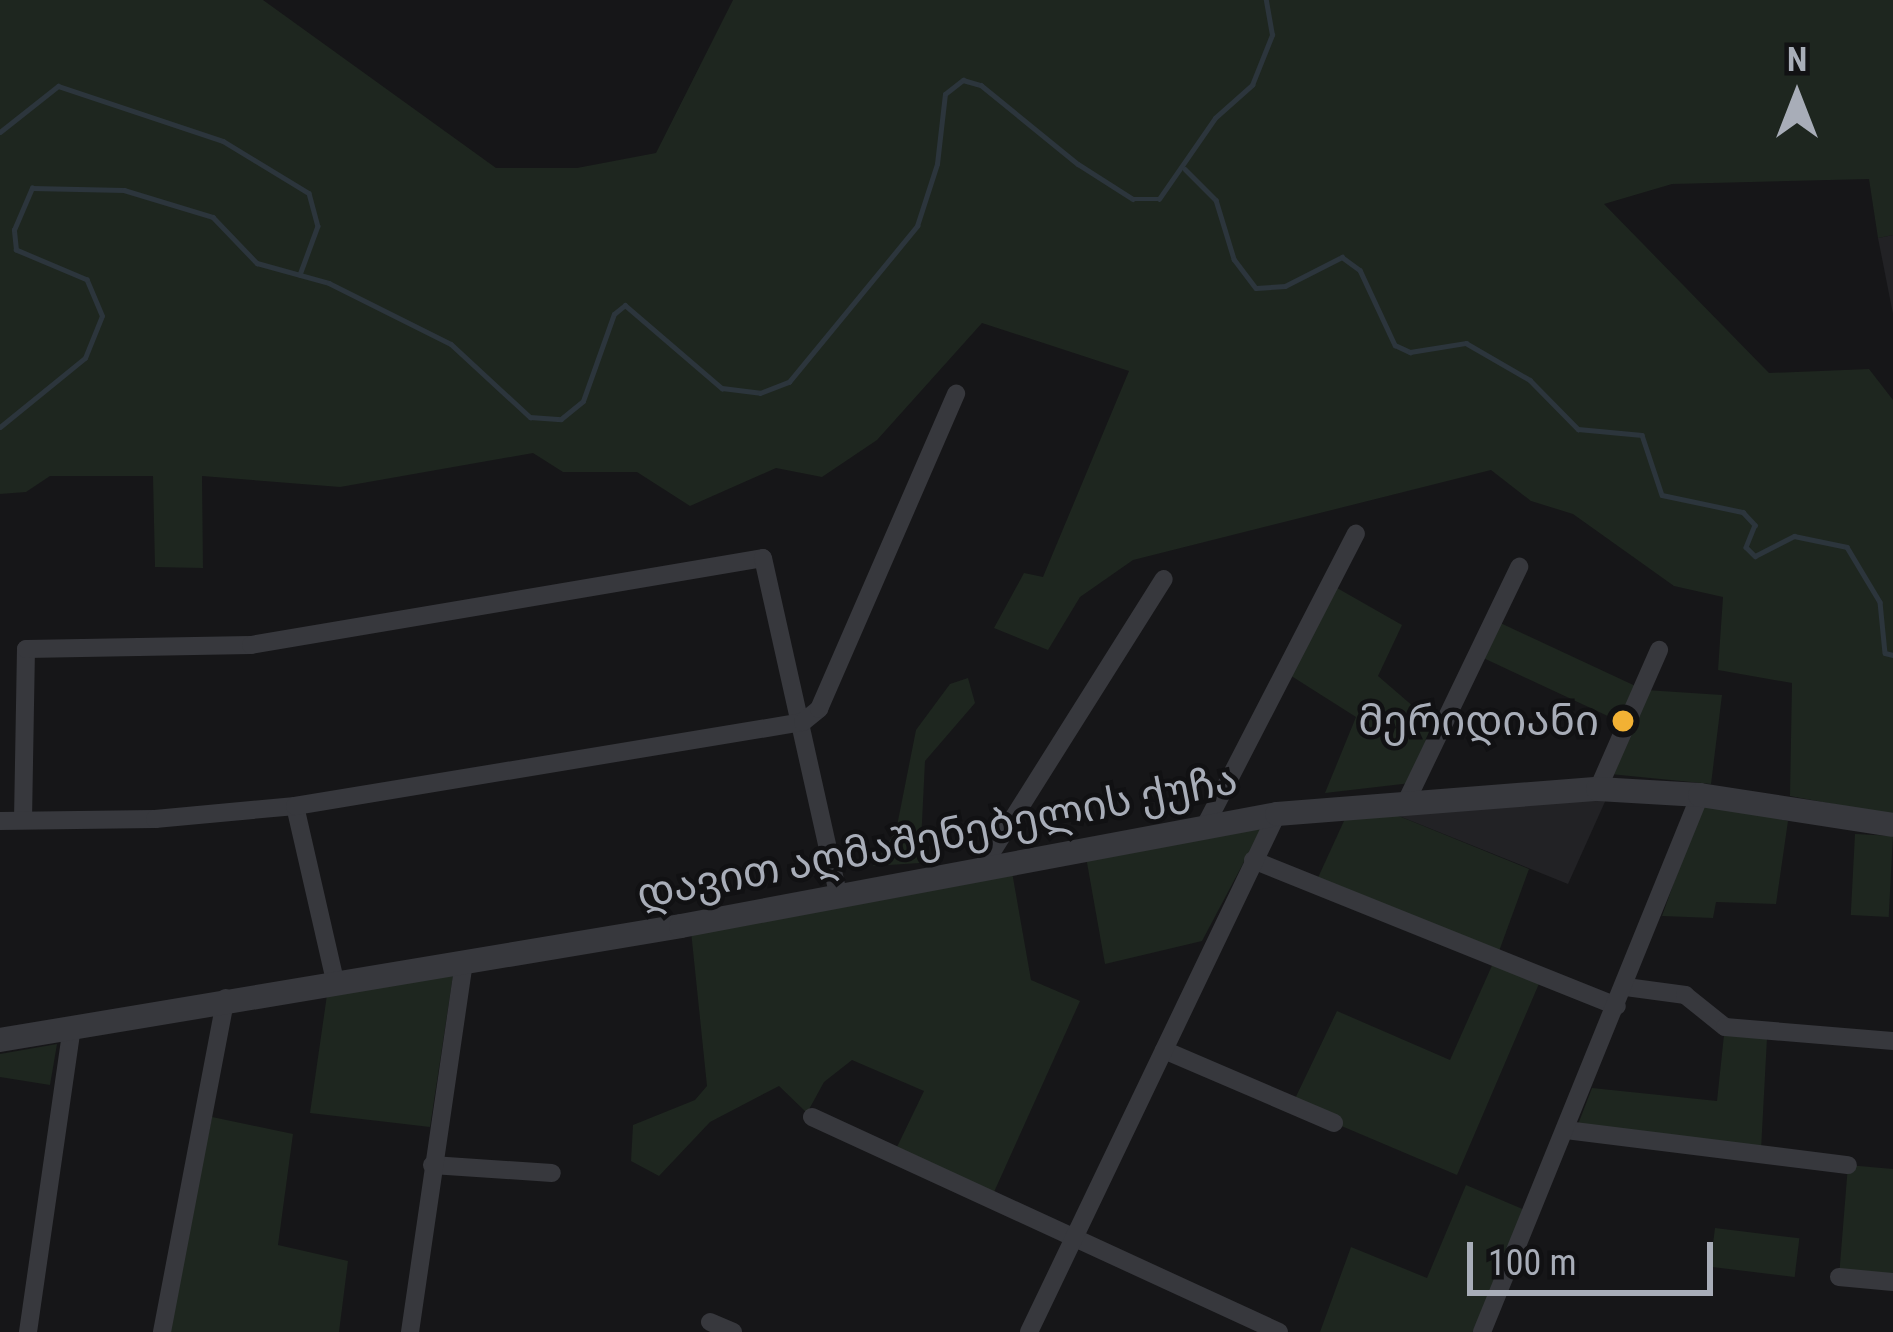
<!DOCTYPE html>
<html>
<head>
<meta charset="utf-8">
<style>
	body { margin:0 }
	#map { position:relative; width:1893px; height:1332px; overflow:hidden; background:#161618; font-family:"Roboto Condensed","Noto Sans Georgian",sans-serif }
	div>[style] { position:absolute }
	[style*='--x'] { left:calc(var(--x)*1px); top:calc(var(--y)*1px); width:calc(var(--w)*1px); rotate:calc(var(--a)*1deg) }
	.built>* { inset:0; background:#222225 }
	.green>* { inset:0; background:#1e261f; transform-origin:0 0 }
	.stream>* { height:4.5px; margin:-2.25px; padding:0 2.25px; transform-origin:2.25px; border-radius:2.25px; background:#2c353c }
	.minor>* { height:18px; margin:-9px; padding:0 9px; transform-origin:9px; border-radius:9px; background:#37383d }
	.tertiary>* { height:24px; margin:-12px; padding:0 12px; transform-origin:12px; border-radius:12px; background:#37383d }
	.dots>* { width:33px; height:33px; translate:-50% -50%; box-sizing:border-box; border:6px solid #111113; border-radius:50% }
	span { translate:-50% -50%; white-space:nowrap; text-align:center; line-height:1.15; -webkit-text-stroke:9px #111113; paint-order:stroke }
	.poi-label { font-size:42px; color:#a8adb8 }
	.right { translate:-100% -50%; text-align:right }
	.street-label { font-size:42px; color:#a8adb8 }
	.north { position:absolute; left:1737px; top:36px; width:120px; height:120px; -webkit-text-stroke:9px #111113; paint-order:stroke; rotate:0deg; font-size:33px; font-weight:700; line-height:48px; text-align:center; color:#a8adb8 }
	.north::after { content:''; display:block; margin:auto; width:42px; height:54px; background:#a8adb8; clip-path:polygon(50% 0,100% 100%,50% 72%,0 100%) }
	.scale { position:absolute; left:1467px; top:1242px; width:246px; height:54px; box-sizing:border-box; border:6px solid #a8adb8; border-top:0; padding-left:15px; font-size:36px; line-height:42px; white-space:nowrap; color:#a8adb8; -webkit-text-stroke:9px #111113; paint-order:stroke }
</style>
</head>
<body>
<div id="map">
	<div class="built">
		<div style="clip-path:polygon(1893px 235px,1893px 314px,1878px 238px)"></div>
		<div style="clip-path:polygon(1608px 795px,1568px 884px,1379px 808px)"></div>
	</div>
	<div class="green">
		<div style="clip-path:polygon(0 0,263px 0,496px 168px,577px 168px,656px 153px,733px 0,1893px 0,1893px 235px,1878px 238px,1869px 179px,1672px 184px,1604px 204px,1769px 373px,1869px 369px,1893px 400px,1893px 815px,1790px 796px,1792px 683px,1718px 670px,1723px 597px,1674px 586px,1573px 514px,1531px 501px,1491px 470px,1133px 560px,1080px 597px,1048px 650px,994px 628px,1024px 573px,1043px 577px,1129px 371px,982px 323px,877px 440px,822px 477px,776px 468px,690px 506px,637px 472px,563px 472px,533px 453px,340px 487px,202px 476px,203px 568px,155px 567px,153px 476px,50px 476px,26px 492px,0 494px)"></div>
		<div style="clip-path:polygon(1330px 584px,1402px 625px,1378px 676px,1436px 726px,1411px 783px,1325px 793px,1356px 717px,1285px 672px)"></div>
		<div style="left:1494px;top:620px;width:162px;height:39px;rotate:25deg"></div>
		<div style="clip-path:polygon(968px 678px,975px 703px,925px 761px,920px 863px,873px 866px,896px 831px,916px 730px,950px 684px)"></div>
		<div style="clip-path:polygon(1646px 690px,1722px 695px,1711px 784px,1610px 774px)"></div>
		<div style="clip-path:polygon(1703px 801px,1788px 821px,1776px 904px,1716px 902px,1713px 918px,1662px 916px)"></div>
		<div style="clip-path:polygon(1379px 808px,1529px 869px,1498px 954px,1316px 882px,1349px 810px)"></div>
		<div style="clip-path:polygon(1264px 824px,1202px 941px,1105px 964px,1086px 857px)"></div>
		<div style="left:1855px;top:834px;width:38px;height:81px;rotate:3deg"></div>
		<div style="clip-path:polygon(1012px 872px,1031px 980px,1080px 1001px,994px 1192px,897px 1147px,924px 1091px,852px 1060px,824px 1082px,807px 1113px,779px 1086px,710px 1122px,659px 1176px,631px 1161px,633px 1125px,695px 1100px,707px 1086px,691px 931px)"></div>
		<div style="clip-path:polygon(1494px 961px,1541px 979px,1457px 1175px,1292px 1105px,1337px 1011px,1450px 1060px)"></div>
		<div style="clip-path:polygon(454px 969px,430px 1127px,310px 1113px,328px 988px)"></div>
		<div style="clip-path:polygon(1724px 1035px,1767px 1038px,1761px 1150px,1577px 1127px,1592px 1088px,1717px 1101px)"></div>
		<div style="clip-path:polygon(57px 1044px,50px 1085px,0 1077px,0 1054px)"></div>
		<div style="clip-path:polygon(212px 1117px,293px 1134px,278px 1245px,348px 1261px,339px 1332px,166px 1332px)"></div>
		<div style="clip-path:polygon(1848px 1165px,1893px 1169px,1893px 1282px,1839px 1277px)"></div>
		<div style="clip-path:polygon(1466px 1185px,1527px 1211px,1476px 1332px,1320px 1332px,1351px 1247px,1427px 1278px)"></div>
		<div style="left:1715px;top:1228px;width:85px;height:39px;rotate:7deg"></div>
	</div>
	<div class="stream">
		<div style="--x:0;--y:132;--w:74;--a:-38.4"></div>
		<div style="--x:58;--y:86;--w:174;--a:18.4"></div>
		<div style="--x:223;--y:141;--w:100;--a:31.2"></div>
		<div style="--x:309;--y:193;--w:34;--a:75"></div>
		<div style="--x:318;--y:226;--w:52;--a:110.2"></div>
		<div style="--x:1185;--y:169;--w:44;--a:45"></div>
		<div style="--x:1216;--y:200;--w:62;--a:73"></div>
		<div style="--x:1234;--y:259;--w:36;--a:53"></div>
		<div style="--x:1256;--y:288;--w:29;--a:-4"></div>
		<div style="--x:1285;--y:286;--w:64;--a:-27"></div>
		<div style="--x:1342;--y:257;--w:22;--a:36"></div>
		<div style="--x:1360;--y:270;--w:83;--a:65"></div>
		<div style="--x:1395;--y:345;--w:17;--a:25"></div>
		<div style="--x:1410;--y:352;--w:57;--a:-9.1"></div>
		<div style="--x:1466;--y:343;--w:74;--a:30"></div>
		<div style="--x:1530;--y:380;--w:69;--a:45.6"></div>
		<div style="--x:1578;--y:429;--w:64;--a:5.4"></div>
		<div style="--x:1642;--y:435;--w:63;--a:71.6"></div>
		<div style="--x:1662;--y:495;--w:83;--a:11.9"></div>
		<div style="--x:1743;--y:512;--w:18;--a:47"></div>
		<div style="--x:1755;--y:525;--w:24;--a:112"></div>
		<div style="--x:1746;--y:547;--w:13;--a:45"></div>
		<div style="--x:1755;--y:556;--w:44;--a:-27.1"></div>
		<div style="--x:1794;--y:536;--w:54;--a:11.7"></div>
		<div style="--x:1847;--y:547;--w:64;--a:59"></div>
		<div style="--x:1880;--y:602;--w:51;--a:84.4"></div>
		<div style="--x:1885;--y:653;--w:8;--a:14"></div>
		<div style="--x:0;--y:427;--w:109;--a:-39.1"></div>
		<div style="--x:85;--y:358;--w:45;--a:-68"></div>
		<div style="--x:102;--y:316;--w:39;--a:-113"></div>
		<div style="--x:87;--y:280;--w:77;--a:-157.1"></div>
		<div style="--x:16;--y:250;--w:20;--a:-96"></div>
		<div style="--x:14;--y:230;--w:46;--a:-66.8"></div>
		<div style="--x:32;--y:188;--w:92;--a:1.2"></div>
		<div style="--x:124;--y:190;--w:93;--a:16.9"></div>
		<div style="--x:213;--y:217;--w:64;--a:46.3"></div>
		<div style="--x:257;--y:263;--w:75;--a:15.5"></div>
		<div style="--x:329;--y:283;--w:136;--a:26.6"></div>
		<div style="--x:451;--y:344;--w:108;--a:42.7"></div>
		<div style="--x:530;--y:417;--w:31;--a:4"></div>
		<div style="--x:561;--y:419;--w:28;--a:-39"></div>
		<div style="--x:583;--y:401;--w:92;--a:-70.4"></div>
		<div style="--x:614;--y:314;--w:14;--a:-39"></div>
		<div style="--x:625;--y:305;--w:128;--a:40.6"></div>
		<div style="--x:722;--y:388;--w:38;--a:7"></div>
		<div style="--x:760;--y:393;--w:31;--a:-21"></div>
		<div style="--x:789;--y:382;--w:202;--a:-50.6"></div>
		<div style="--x:917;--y:226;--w:65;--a:-72.1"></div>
		<div style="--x:937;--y:164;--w:70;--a:-83.5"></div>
		<div style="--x:945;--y:94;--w:23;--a:-38"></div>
		<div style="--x:963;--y:80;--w:19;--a:16"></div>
		<div style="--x:981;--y:85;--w:125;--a:39.2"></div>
		<div style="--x:1078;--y:164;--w:65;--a:32.5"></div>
		<div style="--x:1133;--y:199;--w:26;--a:0"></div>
		<div style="--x:1159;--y:199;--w:98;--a:-55.3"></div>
		<div style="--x:1215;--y:118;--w:50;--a:-41.7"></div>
		<div style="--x:1252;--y:85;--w:54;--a:-68.2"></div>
		<div style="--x:1272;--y:35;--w:36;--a:-100"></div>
	</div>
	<div class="minor">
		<div style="--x:1598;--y:789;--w:152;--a:-66.3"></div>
		<div style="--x:1407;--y:800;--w:259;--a:-64.3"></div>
		<div style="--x:295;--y:806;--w:180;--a:77.1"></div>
		<div style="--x:23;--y:820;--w:171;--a:-89"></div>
		<div style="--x:26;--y:649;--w:225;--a:-1"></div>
		<div style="--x:251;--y:645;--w:519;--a:-9.64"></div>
		<div style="--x:763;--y:558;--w:347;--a:77.4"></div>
		<div style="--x:0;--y:821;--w:155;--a:-0.7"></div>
		<div style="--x:155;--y:819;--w:141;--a:-5.3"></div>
		<div style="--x:295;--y:806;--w:515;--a:-9.39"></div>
		<div style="--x:803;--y:722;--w:21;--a:-39"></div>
		<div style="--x:819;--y:709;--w:344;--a:-66.5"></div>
		<div style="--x:1205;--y:826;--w:329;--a:-62.7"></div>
		<div style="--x:1253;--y:860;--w:392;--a:21.9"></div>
		<div style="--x:983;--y:866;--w:339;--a:-57.8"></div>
		<div style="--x:1626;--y:987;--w:60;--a:7.7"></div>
		<div style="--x:1685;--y:995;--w:51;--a:38.7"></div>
		<div style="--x:1725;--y:1027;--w:169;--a:4.8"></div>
		<div style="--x:1164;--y:1050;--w:185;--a:23.2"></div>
		<div style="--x:812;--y:1117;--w:514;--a:24.72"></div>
		<div style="--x:1566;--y:1130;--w:284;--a:7.1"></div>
		<div style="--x:432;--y:1165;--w:120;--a:3.8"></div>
		<div style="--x:1839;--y:1277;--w:54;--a:5.3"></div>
		<div style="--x:710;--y:1322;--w:25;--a:23"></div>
		<div style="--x:28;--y:1332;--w:308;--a:-81.8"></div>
		<div style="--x:162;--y:1332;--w:340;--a:-79.2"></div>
		<div style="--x:410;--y:1332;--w:376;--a:-81.7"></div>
		<div style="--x:1029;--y:1332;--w:574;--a:-64.42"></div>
		<div style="--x:1482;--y:1332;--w:580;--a:-67.9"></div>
	</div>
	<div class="tertiary">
		<div style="--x:0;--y:1040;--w:690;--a:-9.5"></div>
		<div style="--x:681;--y:926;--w:606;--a:-10.64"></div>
		<div style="--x:1277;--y:814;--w:322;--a:-4.5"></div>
		<div style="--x:1598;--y:789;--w:102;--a:3.4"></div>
		<div style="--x:1700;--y:795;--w:195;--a:8.8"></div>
	</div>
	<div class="dots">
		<div style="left:1623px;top:721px;background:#f2b134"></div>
	</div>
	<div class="poi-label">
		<span class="right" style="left:1599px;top:721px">მერიდიანი</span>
	</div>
	<div class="street-label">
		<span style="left:937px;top:837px;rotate:-11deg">დავით აღმაშენებელის ქუჩა</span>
	</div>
	<div class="north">N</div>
	<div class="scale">100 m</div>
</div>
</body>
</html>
